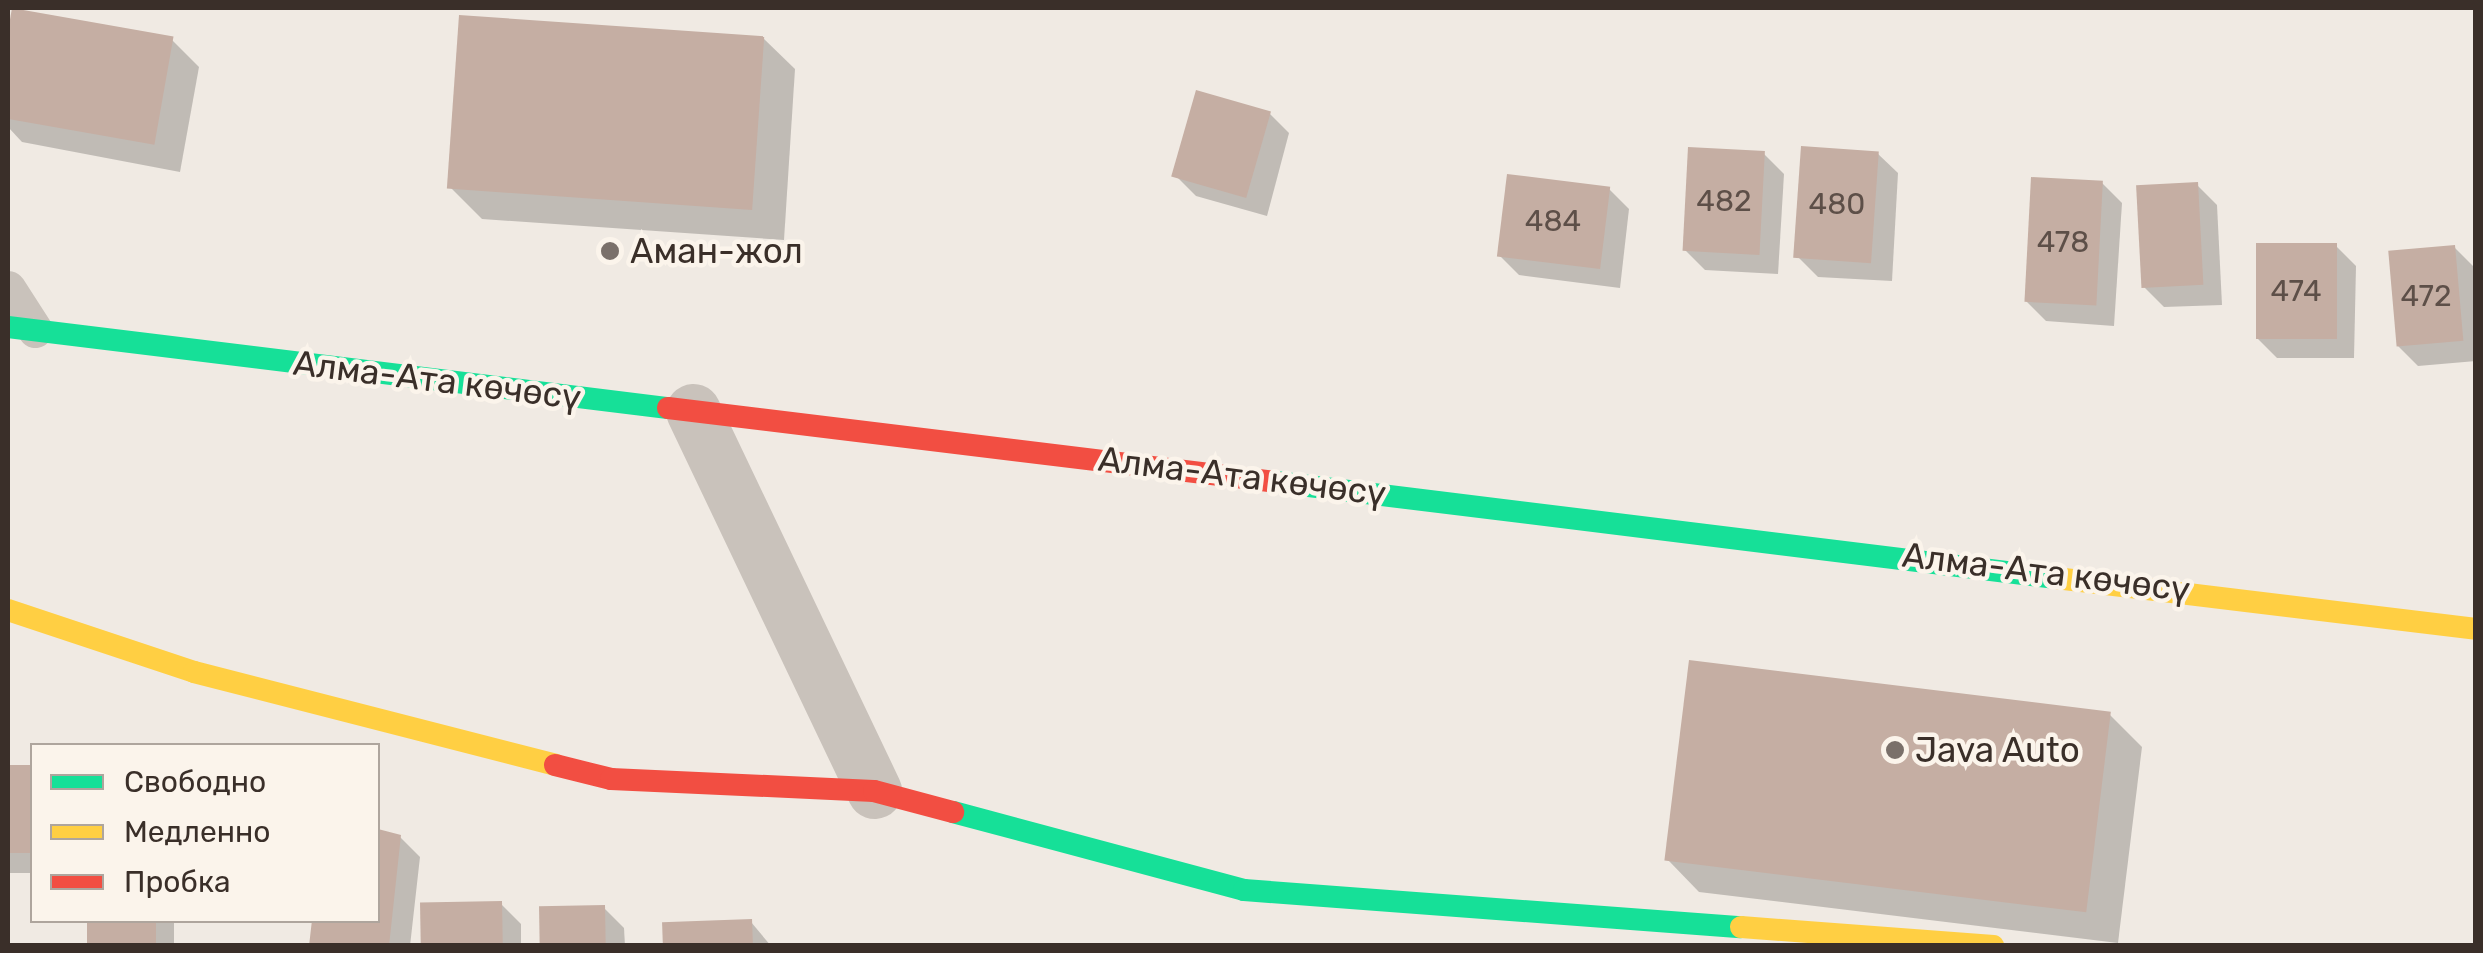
<!DOCTYPE html>
<html>
<head>
<meta charset="utf-8">
<style>
	body { margin:0 }
	#map { position:relative; width:2483px; height:953px; overflow:hidden; background:#f0eae3; font-family:Rubik,sans-serif }
	div>[style] { position:absolute }
	[style*='--x'] { left:calc(var(--x)*1px); top:calc(var(--y)*1px); width:calc(var(--w)*1px); rotate:calc(var(--a)*1deg) }
	.shadow>* { inset:0; background:#0003; transform-origin:0 0 }
	.building>* { inset:0; background:#c5aea3; transform-origin:0 0 }
	.lane>* { height:35px; margin:-17.5px; padding:0 17.5px; transform-origin:17.5px; border-radius:17.5px; background:#c9c2bb }
	.street>* { height:55px; margin:-27.5px; padding:0 27.5px; transform-origin:27.5px; border-radius:27.5px; background:#c9c2bb }
	.fast>* { height:22px; margin:-11px; padding:0 11px; transform-origin:11px; border-radius:11px; background:#16e098 }
	.slow>* { height:22px; margin:-11px; padding:0 11px; transform-origin:11px; border-radius:11px; background:#ffcf43 }
	.jam>* { height:22px; margin:-11px; padding:0 11px; transform-origin:11px; border-radius:11px; background:#f24e42 }
	.dots>* { width:28px; height:28px; translate:-50% -50%; box-sizing:border-box; border:5px solid #fbf4eb; border-radius:50% }
	span { translate:-50% -50%; white-space:nowrap; text-align:center; line-height:1.15; -webkit-text-stroke:9px #fbf4eb; paint-order:stroke }
	.number-label { font-size:30px; color:#5d4f48 }
	.number-label span { -webkit-text-stroke-width:0 }
	.poi-label { font-size:35px; color:#3a2f29 }
	.left { translate:0 -50%; text-align:left }
	.street-label { font-size:35px; color:#3a2f29 }
	.frame { position:absolute; inset:0; border:10px solid #3a2f29; pointer-events:none }
	.legend { position:absolute; left:30px; top:743px; width:350px; height:180px; box-sizing:border-box; background:#fbf4eb; border:2px solid #aea59d; margin:0; padding:12px 18px; list-style:none; font-size:30px; color:#3a2f29 }
	.legend li { display:flex; align-items:center; gap:20px; height:50px }
	.legend b { width:50px; border:2px solid #aea59d }
</style>
</head>
<body>
<div id="map">
	<div class="shadow">
		<div style="clip-path:polygon(14px 9px,172px 40px,199px 67px,180px 172px,22px 142px,8px 127px)"></div>
		<div style="clip-path:polygon(763px 38px,795px 69px,784px 240px,482px 219px,451px 188px)"></div>
		<div style="clip-path:polygon(1269px 113px,1289px 133px,1267px 216px,1196px 196px,1176px 176px)"></div>
		<div style="clip-path:polygon(1877px 153px,1898px 173px,1892px 281px,1818px 277px,1798px 257px)"></div>
		<div style="clip-path:polygon(1764px 154px,1784px 174px,1778px 274px,1705px 270px,1685px 250px)"></div>
		<div style="clip-path:polygon(2102px 183px,2122px 203px,2114px 326px,2046px 321px,2026px 301px)"></div>
		<div style="clip-path:polygon(2197px 185px,2217px 205px,2222px 305px,2164px 307px,2144px 287px)"></div>
		<div style="clip-path:polygon(1609px 189px,1629px 209px,1620px 288px,1519px 275px,1499px 255px)"></div>
		<div style="clip-path:polygon(2336px 246px,2356px 266px,2354px 358px,2277px 358px,2257px 338px)"></div>
		<div style="clip-path:polygon(2454px 247px,2474px 267px,2476px 361px,2418px 366px,2398px 346px)"></div>
		<div style="clip-path:polygon(2110px 715px,2142px 747px,2118px 943px,1699px 892px,1668px 860px)"></div>
		<div style="left:32px;top:768px;width:105px;height:24px;rotate:90deg"></div>
		<div style="clip-path:polygon(378px 832px,400px 837px,420px 857px,410px 946px,312px 946px,378px 920px)"></div>
		<div style="clip-path:polygon(501px 904px,521px 924px,521px 946px,423px 946px)"></div>
		<div style="clip-path:polygon(604px 908px,624px 928px,625px 946px,542px 946px)"></div>
		<div style="left:90px;top:920px;width:84px;height:26px"></div>
		<div style="clip-path:polygon(751px 922px,771px 946px,665px 946px)"></div>
	</div>
	<div class="building">
		<div style="left:12px;top:8px;width:164px;height:110px;rotate:10deg"></div>
		<div style="left:459px;top:15px;width:306px;height:174px;rotate:4deg"></div>
		<div style="left:1196px;top:90px;width:78px;height:90px;rotate:16deg"></div>
		<div style="left:1801px;top:146px;width:78px;height:112px;rotate:4deg"></div>
		<div style="left:1688px;top:147px;width:77px;height:104px;rotate:3deg"></div>
		<div style="left:1507px;top:174px;width:104px;height:83px;rotate:7deg"></div>
		<div style="left:2031px;top:177px;width:72px;height:125px;rotate:3deg"></div>
		<div style="left:2198px;top:182px;width:103px;height:62px;rotate:87deg"></div>
		<div style="left:2256px;top:243px;width:81px;height:96px"></div>
		<div style="left:2455px;top:245px;width:96px;height:67px;rotate:85deg"></div>
		<div style="left:1689px;top:660px;width:425px;height:202px;rotate:7deg"></div>
		<div style="left:32px;top:765px;width:88px;height:24px;rotate:90deg"></div>
		<div style="clip-path:polygon(378px 829px,401px 835px,389px 946px,309px 946px,312px 920px,378px 920px)"></div>
		<div style="left:502px;top:901px;width:45px;height:82px;rotate:89deg"></div>
		<div style="left:605px;top:905px;width:41px;height:66px;rotate:89deg"></div>
		<div style="left:752px;top:919px;width:27px;height:90px;rotate:88deg"></div>
		<div style="left:87px;top:920px;width:69px;height:26px"></div>
	</div>
	<div class="lane">
		<div style="--x:8;--y:288;--w:50;--a:57.3"></div>
	</div>
	<div class="street">
		<div style="--x:693;--y:411;--w:421;--a:64.5"></div>
	</div>
	<div class="fast">
		<div style="--x:8;--y:327;--w:665;--a:7"></div>
		<div style="--x:1276;--y:482;--w:786;--a:7.02"></div>
		<div style="--x:953;--y:812;--w:301;--a:15"></div>
		<div style="--x:1244;--y:890;--w:498;--a:4.3"></div>
	</div>
	<div class="slow">
		<div style="--x:2056;--y:578;--w:423;--a:6.9"></div>
		<div style="--x:8;--y:610;--w:196;--a:18.4"></div>
		<div style="--x:194;--y:672;--w:373;--a:14.4"></div>
		<div style="--x:1741;--y:927;--w:253;--a:4.3"></div>
	</div>
	<div class="jam">
		<div style="--x:668;--y:408;--w:612;--a:6.94"></div>
		<div style="--x:555;--y:765;--w:58;--a:14"></div>
		<div style="--x:611;--y:779;--w:263;--a:2.6"></div>
		<div style="--x:874;--y:791;--w:82;--a:14.9"></div>
	</div>
	<div class="dots">
		<div style="left:610px;top:251px;background:#7a706a"></div>
		<div style="left:1895px;top:750px;background:#7a706a"></div>
	</div>
	<div class="number-label">
		<span style="left:1724px;top:201px">482</span>
		<span style="left:1837px;top:204px">480</span>
		<span style="left:1553px;top:221px">484</span>
		<span style="left:2063px;top:242px">478</span>
		<span style="left:2296px;top:291px">474</span>
		<span style="left:2426px;top:296px">472</span>
	</div>
	<div class="poi-label">
		<span class="left" style="left:630px;top:251px">Аман-жол</span>
		<span class="left" style="left:1915px;top:750px">Java Auto</span>
	</div>
	<div class="street-label">
		<span style="left:437px;top:380px;rotate:7deg">Алма-Ата көчөсү</span>
		<span style="left:1242px;top:476px;rotate:7deg">Алма-Ата көчөсү</span>
		<span style="left:2046px;top:572px;rotate:7deg">Алма-Ата көчөсү</span>
	</div>
	<div class="frame"></div>
	<ul class="legend">
	<li><b style="height:12px;background:#16e098"></b>Свободно</li>
	<li><b style="height:12px;background:#ffcf43"></b>Медленно</li>
	<li><b style="height:12px;background:#f24e42"></b>Пробка</li>
	</ul>
</div>
</body>
</html>
